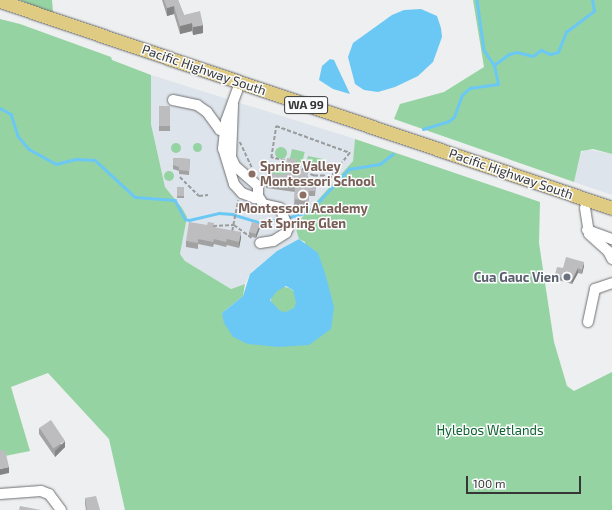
<!DOCTYPE html>
<html>
<head>
<meta charset="utf-8">
<style>
	body { margin:0 }
	#map { position:relative; width:612px; height:510px; overflow:hidden; background:#edeff0; font-family:"Exo 2",sans-serif }
	div>[style] { position:absolute }
	[style*='--x'] { left:calc(var(--x)*1px); top:calc(var(--y)*1px); width:calc(var(--w)*1px); rotate:calc(var(--a)*1deg) }
	.built>* { inset:0; background:#dde4eb }
	.green>* { inset:0; background:#96d3a3; transform-origin:0 0 }
	.round { border-radius:50% }
	.water>* { inset:0; background:#6bc8f4 }
	.stream>* { height:2.5px; margin:-1.25px; padding:0 1.25px; transform-origin:1.25px; border-radius:1.25px; background:#6bc8f4 }
	.path>* { height:1.5px; margin-top:-0.75px; transform-origin:0; background:repeating-linear-gradient(90deg,#9b9c9d 0 4px,transparent 0 6px) }
	.roads { filter:drop-shadow(0 0 1px #6e6f70) drop-shadow(0 0 1px #6e6f70) }
	.minor>* { height:10px; margin:-5px; padding:0 5px; transform-origin:5px; border-radius:5px; background:#fff }
	.major>* { height:13px; margin:-6.5px; padding:0 6.5px; transform-origin:6.5px; border-radius:6.5px; background:#dfcb81 }
	.wall>* { inset:0; background:#a3a2a3; transform-origin:0 0 }
	.shaded-wall>* { inset:0; background:#848485 }
	.building>* { inset:0; background:#bdbcbe; transform-origin:0 0 }
	.dots>* { width:11px; height:11px; translate:-50% -50%; box-sizing:border-box; border:2px solid #fbfcfd; border-radius:50% }
	span { translate:-50% -50%; white-space:nowrap; text-align:center; line-height:1.15; -webkit-text-stroke:3px #fbfcfd; paint-order:stroke }
	.shield-label span { padding:1px 3px; background:#fbfcfd; border:1px solid; border-radius:3px; -webkit-text-stroke-width:0 }
	.shield-label { font-size:12px; color:#363637; font-weight:700 }
	.street-label { font-size:13px; color:#363637 }
	.education-label { font-size:13px; color:#785e54; font-weight:700 }
	.left { translate:0 -50%; text-align:left }
	.worship-label { font-size:13px; color:#5b616d; font-weight:700 }
	.right { translate:-100% -50%; text-align:right }
	.park-label { font-size:13px; color:#10622f }
	.scale { position:absolute; left:466px; top:476px; width:115px; height:18px; box-sizing:border-box; border:2px solid #363637; border-top:0; padding-left:5px; font-size:12px; line-height:14px; white-space:nowrap; color:#363637; -webkit-text-stroke:3px #fbfcfd; paint-order:stroke }
</style>
</head>
<body>
<div id="map">
	<div class="built">
		<div style="clip-path:polygon(151px 75px,355px 139px,353px 161px,298px 222px,299px 239px,277px 251px,261px 264px,250px 274px,245px 284px,231px 289px,185px 261px,180px 254px,187px 217px,182px 208px,165px 187px,151px 124px)"></div>
		<div style="clip-path:polygon(585px 149px,612px 154px,612px 195px,574px 182px,579px 156px)"></div>
	</div>
	<div class="green">
		<div style="clip-path:polygon(20px 0,52px 0,53px 12px,50px 13px)"></div>
		<div style="clip-path:polygon(473px 0,612px 0,612px 154px,593px 149px,581px 151px,574px 182px,394px 119px,400px 104px,444px 92px,484px 67px)"></div>
		<div style="clip-path:polygon(0 19px,20px 24px,111px 57px,112px 60px,151px 75px,151px 124px,165px 187px,182px 208px,187px 217px,180px 254px,185px 261px,231px 289px,245px 284px,243px 296px,222px 313px,309px 345px,305px 242px,299px 239px,296px 229px,298px 222px,353px 161px,355px 139px,540px 202px,539px 243px,554px 342px,567px 386px,574px 391px,612px 372px,612px 510px,125px 510px,109px 439px,48px 373px,11px 387px,30px 451px,0 457px)"></div>
		<div class="round" style="left:192.5px;top:142.5px;width:9px;height:9px"></div>
		<div class="round" style="left:171px;top:143px;width:10px;height:10px"></div>
		<div class="round" style="left:275px;top:147px;width:12px;height:12px"></div>
		<div style="left:292px;top:149px;width:13px;height:12px;rotate:13deg"></div>
		<div style="clip-path:polygon(308px 156px,323px 159px,323px 164px,321px 167px,306px 164px)"></div>
		<div style="clip-path:polygon(269px 166px,287px 168px,285px 179px,267px 178px)"></div>
		<div class="round" style="left:164px;top:171px;width:10px;height:10px"></div>
		<div class="round" style="left:271px;top:287px;width:26px;height:26px"></div>
	</div>
	<div class="water">
		<div style="clip-path:polygon(421px 9px,437px 16px,441px 28px,442px 37px,433px 62px,418px 76px,395px 87px,378px 92px,364px 90px,355px 84px,348px 57px,353px 43px,392px 15px,404px 10px)"></div>
		<div style="clip-path:polygon(330px 59px,334px 60px,350px 94px,333px 89px,319px 80px,322px 66px)"></div>
		<div style="clip-path:polygon(evenodd,299px 239px,318px 253px,325px 273px,334px 307px,331px 329px,309px 345px,278px 347px,248px 344px,233px 337px,224px 323px,222px 313px,243px 296px,250px 274px,277px 251px,299px 239px,286px 286px,293px 290px,296px 303px,294px 308px,286px 312px,280px 311px,270px 300px,277px 291px,286px 286px)"></div>
	</div>
	<div class="stream">
		<div style="--x:477;--y:0;--w:50;--a:82"></div>
		<div style="--x:484;--y:50;--w:18;--a:56"></div>
		<div style="--x:0;--y:108;--w:13;--a:29"></div>
		<div style="--x:11;--y:114;--w:23;--a:72"></div>
		<div style="--x:18;--y:136;--w:17;--a:50"></div>
		<div style="--x:29;--y:149;--w:31;--a:29"></div>
		<div style="--x:56;--y:164;--w:21;--a:-14"></div>
		<div style="--x:76;--y:159;--w:19;--a:3"></div>
		<div style="--x:95;--y:160;--w:54;--a:42.8"></div>
		<div style="--x:135;--y:197;--w:40;--a:4.3"></div>
		<div style="--x:175;--y:200;--w:21;--a:62"></div>
		<div style="--x:185;--y:219;--w:4;--a:14"></div>
		<div style="--x:189;--y:220;--w:31;--a:-13"></div>
		<div style="--x:219;--y:213;--w:13;--a:4"></div>
		<div style="--x:232;--y:214;--w:28;--a:17"></div>
		<div style="--x:259;--y:222;--w:22;--a:-8"></div>
		<div style="--x:423;--y:129;--w:27;--a:-17"></div>
		<div style="--x:449;--y:121;--w:6;--a:-39"></div>
		<div style="--x:454;--y:117;--w:23;--a:-70"></div>
		<div style="--x:462;--y:95;--w:11;--a:-41"></div>
		<div style="--x:470;--y:88;--w:28;--a:-8"></div>
		<div style="--x:498;--y:84;--w:19;--a:-102"></div>
		<div style="--x:494;--y:65;--w:19;--a:-36"></div>
		<div style="--x:509;--y:54;--w:8;--a:-14"></div>
		<div style="--x:517;--y:52;--w:16;--a:14"></div>
		<div style="--x:533;--y:56;--w:10;--a:-37"></div>
		<div style="--x:541;--y:50;--w:10;--a:24"></div>
		<div style="--x:550;--y:54;--w:8;--a:-14"></div>
		<div style="--x:558;--y:52;--w:22;--a:-68"></div>
		<div style="--x:566;--y:32;--w:35;--a:-37"></div>
		<div style="--x:594;--y:11;--w:11;--a:-100"></div>
		<div style="--x:286;--y:218;--w:24;--a:-15"></div>
		<div style="--x:309;--y:212;--w:59;--a:-47.1"></div>
		<div style="--x:349;--y:169;--w:31;--a:-9"></div>
		<div style="--x:380;--y:164;--w:16;--a:-38"></div>
	</div>
	<div class="path">
		<div style="--x:276;--y:126;--w:79;--a:20"></div>
		<div style="--x:350;--y:153;--w:33;--a:128"></div>
		<div style="--x:330;--y:179;--w:7;--a:-153"></div>
		<div style="--x:324;--y:176;--w:10;--a:180"></div>
		<div style="--x:314;--y:176;--w:11;--a:-158"></div>
		<div style="--x:304;--y:172;--w:11;--a:-128"></div>
		<div style="--x:297;--y:163;--w:26;--a:-169"></div>
		<div style="--x:271;--y:158;--w:32;--a:-81"></div>
		<div style="--x:240;--y:142;--w:29;--a:65"></div>
		<div style="--x:180;--y:177;--w:27;--a:45"></div>
		<div style="--x:199;--y:196;--w:9;--a:-6"></div>
		<div style="--x:213;--y:226;--w:21;--a:-3"></div>
		<div style="--x:234;--y:225;--w:22;--a:36"></div>
		<div style="--x:232;--y:231;--w:31;--a:-79"></div>
	</div>
	<div class="roads">
		<div class="minor">
			<div style="--x:173;--y:100;--w:25;--a:12"></div>
			<div style="--x:197;--y:105;--w:12;--a:35"></div>
			<div style="--x:207;--y:112;--w:22;--a:54"></div>
			<div style="--x:220;--y:130;--w:5;--a:-22"></div>
			<div style="--x:233;--y:105;--w:52;--a:92.2"></div>
			<div style="--x:231;--y:157;--w:10;--a:66"></div>
			<div style="--x:235;--y:166;--w:30;--a:41"></div>
			<div style="--x:258;--y:186;--w:10;--a:90"></div>
			<div style="--x:258;--y:196;--w:4;--a:146"></div>
			<div style="--x:255;--y:198;--w:14;--a:-159"></div>
			<div style="--x:242;--y:193;--w:12;--a:-132"></div>
			<div style="--x:234;--y:184;--w:37;--a:-107"></div>
			<div style="--x:223;--y:149;--w:28;--a:-84"></div>
			<div style="--x:226;--y:121;--w:33;--a:-70"></div>
			<div style="--x:258;--y:196;--w:9;--a:58"></div>
			<div style="--x:263;--y:204;--w:17;--a:13"></div>
			<div style="--x:280;--y:208;--w:22;--a:68"></div>
			<div style="--x:288;--y:228;--w:5;--a:112"></div>
			<div style="--x:286;--y:233;--w:15;--a:148"></div>
			<div style="--x:273;--y:241;--w:13;--a:171"></div>
			<div style="--x:585;--y:208;--w:26;--a:81"></div>
			<div style="--x:589;--y:234;--w:25;--a:42"></div>
			<div style="--x:608;--y:251;--w:9;--a:63"></div>
			<div style="--x:587;--y:230;--w:27;--a:20"></div>
			<div style="--x:588;--y:322;--w:34;--a:-78"></div>
			<div style="--x:595;--y:289;--w:18;--a:-19"></div>
			<div style="--x:0;--y:494;--w:41;--a:-4.2"></div>
			<div style="--x:41;--y:491;--w:9;--a:21"></div>
			<div style="--x:49;--y:494;--w:20;--a:53"></div>
		</div>
		<div class="major">
			<div style="--x:0;--y:1;--w:646;--a:18.69"></div>
		</div>
	</div>
	<div class="wall">
		<div style="clip-path:polygon(162px 0,178px 0,184px 15px,203px 33px,193px 35px,192px 31px,180px 34px,174px 14px,167px 16px)"></div>
		<div style="left:159px;top:106px;width:11px;height:25px"></div>
		<div style="clip-path:polygon(173px 158px,190px 159px,189px 175px,179px 174px,179px 171px,173px 169px)"></div>
		<div style="clip-path:polygon(297px 164px,296px 169px,308px 176px,307px 179px,316px 185px,315px 196px,309px 196px,308px 206px,294px 205px,295px 192px,266px 188px,266px 183px,285px 175px)"></div>
		<div style="left:177px;top:187px;width:7px;height:11px"></div>
		<div style="clip-path:polygon(214px 227px,241px 238px,239px 248px,227px 245px,226px 247px,214px 244px,213px 247px,198px 244px,198px 249px,186px 247px,186px 241px)"></div>
		<div style="clip-path:polygon(260px 228px,256px 238px,249px 236px,249px 232px)"></div>
		<div style="clip-path:polygon(584px 266px,582px 274px,578px 273px,572px 284px,555px 279px,555px 275px,563px 268px)"></div>
		<div style="clip-path:polygon(39px 428px,65px 447px,55px 457px,39px 434px)"></div>
		<div style="clip-path:polygon(85px 498px,100px 510px,86px 510px,85px 504px)"></div>
	</div>
	<div class="shaded-wall">
		<div style="clip-path:polygon(174px 6px,174px 14px,167px 16px,167px 8px)"></div>
		<div style="clip-path:polygon(192px 23px,192px 31px,180px 34px,180px 26px)"></div>
		<div style="clip-path:polygon(203px 25px,203px 33px,193px 35px,193px 27px)"></div>
		<div style="clip-path:polygon(260px 224px,260px 228px,256px 238px,256px 234px)"></div>
		<div style="clip-path:polygon(241px 232px,241px 238px,239px 248px,239px 242px)"></div>
		<div style="clip-path:polygon(584px 262px,584px 266px,582px 274px,582px 270px)"></div>
		<div style="clip-path:polygon(578px 268px,578px 273px,572px 284px,572px 280px)"></div>
		<div style="clip-path:polygon(65px 441px,65px 447px,55px 457px,55px 451px)"></div>
		<div style="clip-path:polygon(9px 467px,9px 473px,0 475px,0 469px)"></div>
	</div>
	<div class="building">
		<div style="clip-path:polygon(164px 0,178px 0,184px 15px,200px 11px,203px 25px,193px 27px,192px 23px,180px 26px,174px 6px,167px 8px)"></div>
		<div style="left:159px;top:106px;width:11px;height:20px"></div>
		<div style="clip-path:polygon(173px 158px,190px 159px,189px 171px,179px 170px,179px 167px,173px 165px)"></div>
		<div style="clip-path:polygon(287px 158px,297px 159px,295px 169px,308px 171px,307px 179px,316px 180px,315px 191px,309px 191px,308px 201px,294px 199px,295px 187px,266px 183px,267px 173px,285px 175px)"></div>
		<div style="left:177px;top:187px;width:7px;height:9px"></div>
		<div style="clip-path:polygon(189px 222px,207px 225px,208px 222px,214px 223px,213px 227px,241px 232px,239px 242px,227px 239px,226px 242px,214px 239px,213px 242px,198px 239px,198px 243px,186px 241px)"></div>
		<div style="clip-path:polygon(252px 222px,260px 224px,256px 234px,249px 232px)"></div>
		<div style="clip-path:polygon(566px 257px,584px 262px,582px 270px,578px 268px,572px 280px,555px 275px,557px 267px,563px 268px)"></div>
		<div style="left:51px;top:420px;width:25px;height:14px;rotate:56deg"></div>
		<div style="clip-path:polygon(5px 450px,9px 467px,0 469px,0 451px)"></div>
		<div style="clip-path:polygon(96px 496px,100px 510px,87px 510px,85px 498px)"></div>
		<div style="clip-path:polygon(20px 506px,41px 510px,19px 510px)"></div>
	</div>
	<div class="dots">
		<div style="left:252px;top:174px;background:#8d6e63"></div>
		<div style="left:303px;top:195px;background:#8d6e63"></div>
		<div style="left:567px;top:277px;background:#6b7280"></div>
	</div>
	<div class="shield-label">
		<span style="left:306px;top:105px">WA 99</span>
	</div>
	<div class="street-label">
		<span style="left:204px;top:70px;rotate:19deg">Pacific Highway South</span>
		<span style="left:511px;top:174px;rotate:19deg">Pacific Highway South</span>
	</div>
	<div class="education-label">
		<span class="left" style="left:260px;top:174px">Spring Valley<br>Montessori School</span>
		<span style="left:303px;top:216px">Montessori Academy<br>at Spring Glen</span>
	</div>
	<div class="worship-label">
		<span class="right" style="left:559px;top:277px">Cua Gauc Vien</span>
	</div>
	<div class="park-label">
		<span style="left:490px;top:430px">Hylebos Wetlands</span>
	</div>
	<div class="scale">100 m</div>
</div>
</body>
</html>
